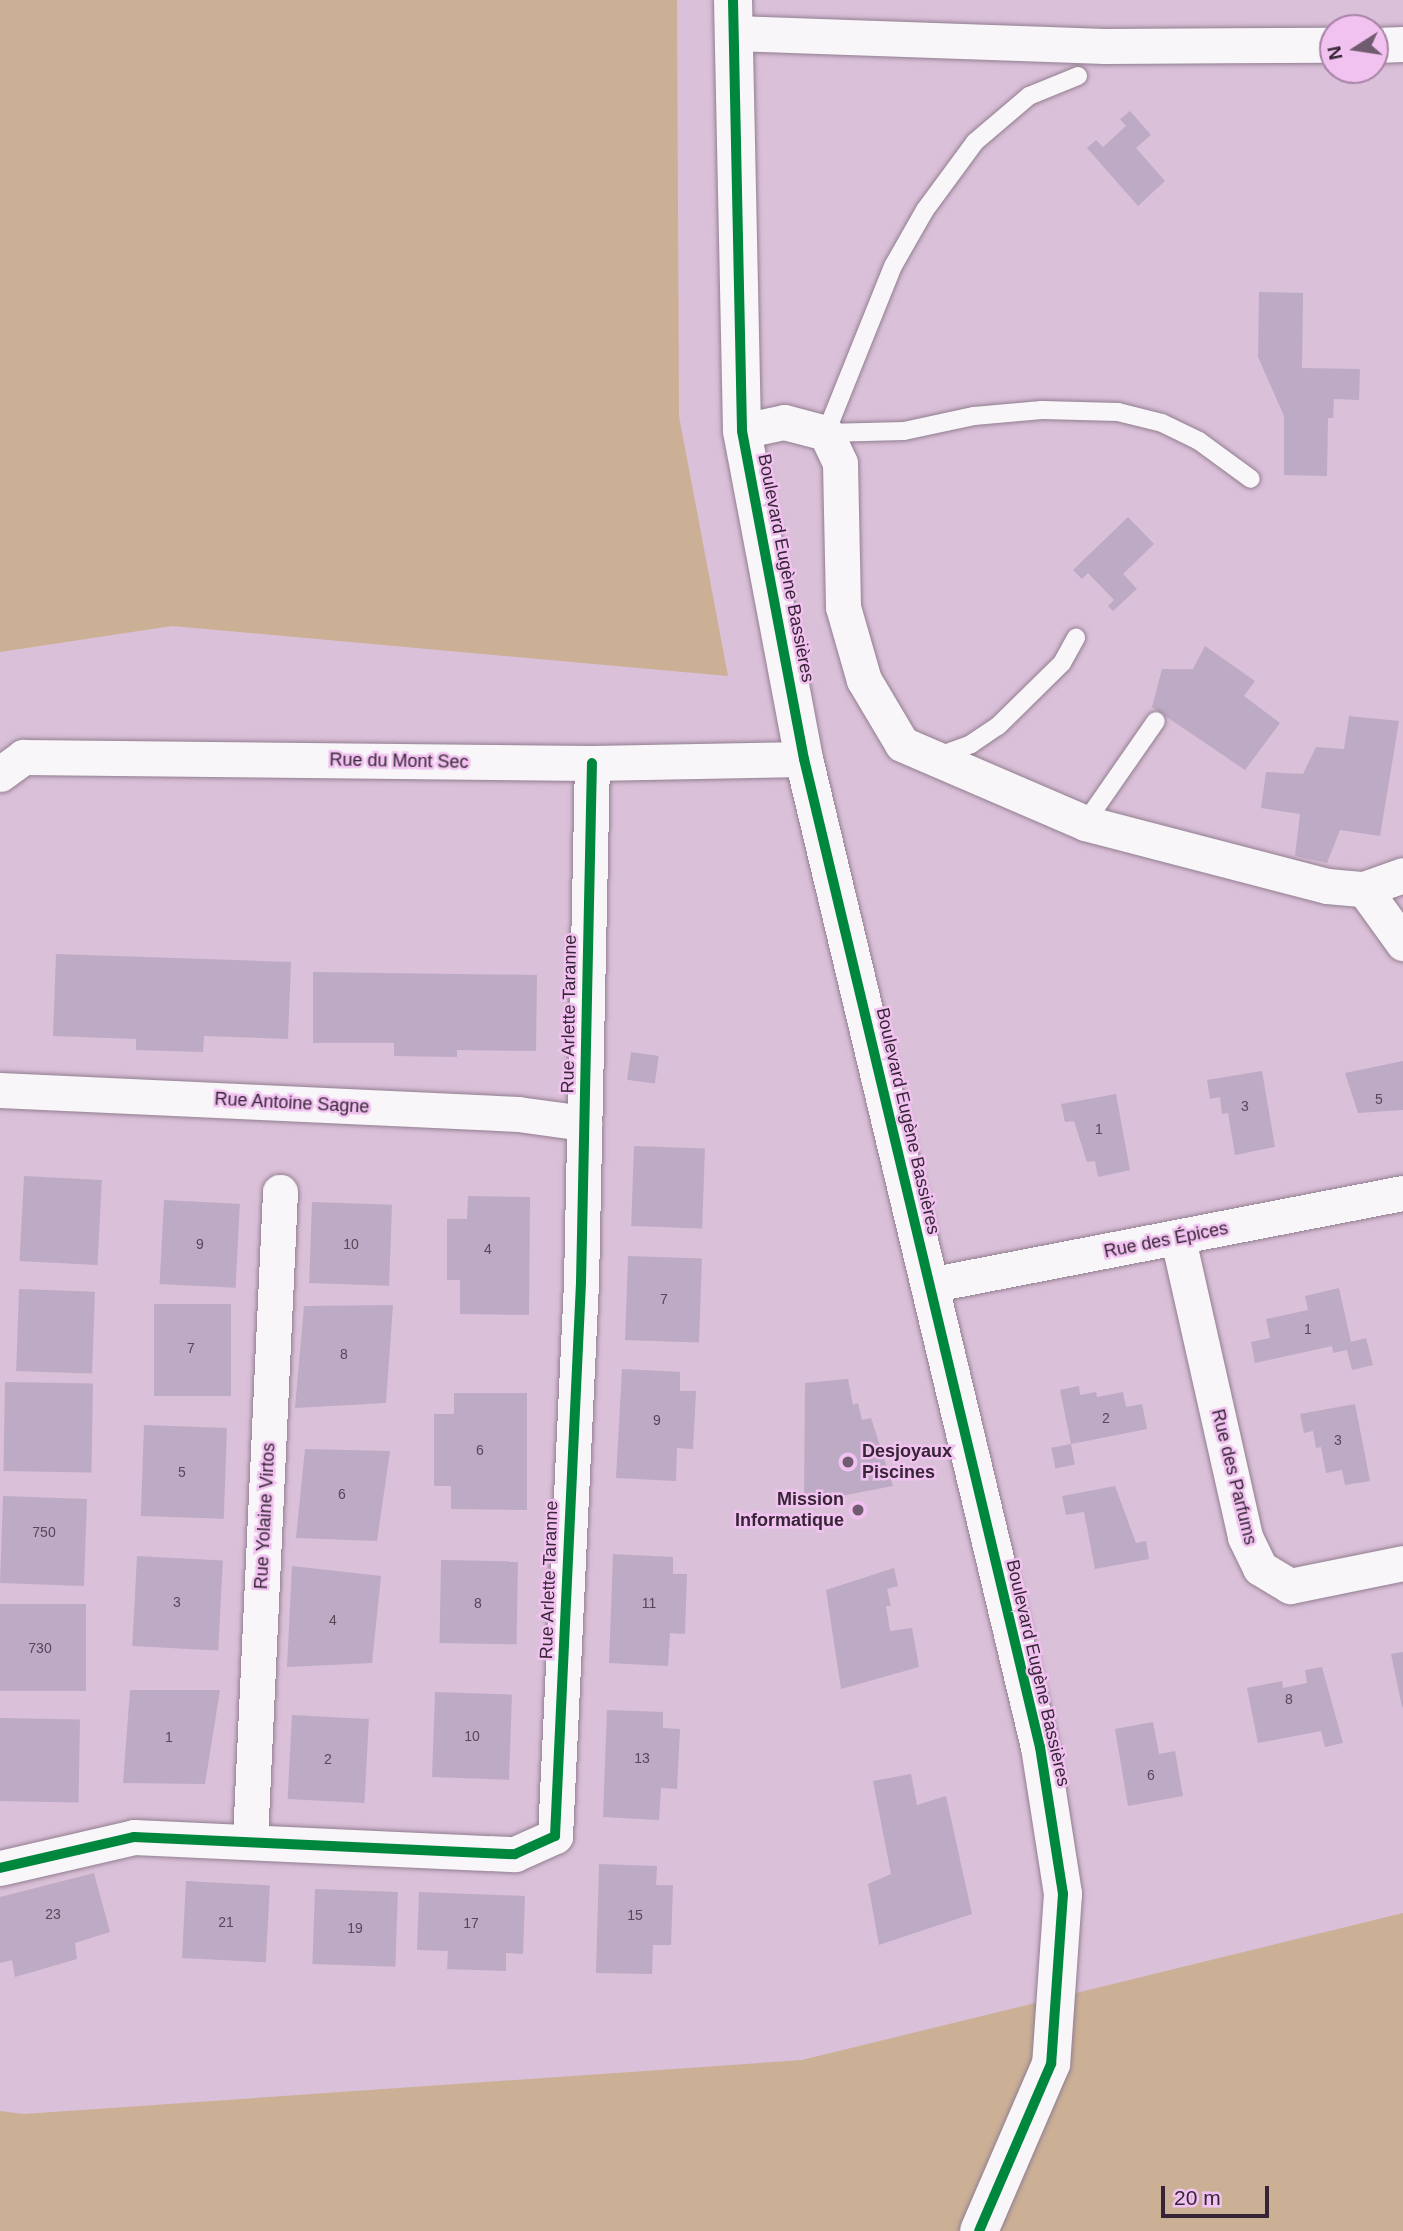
<!DOCTYPE html>
<html>
<head>
<meta charset="utf-8">
<style>
	body { margin:0 }
	#map { position:relative; width:1403px; height:2231px; overflow:hidden; background:#dac0d8; font-family:Arial,sans-serif }
	div>[style] { position:absolute }
	[style*='--x'] { left:calc(var(--x)*1px); top:calc(var(--y)*1px); width:calc(var(--w)*1px); rotate:calc(var(--a)*1deg) }
	.green>* { inset:0; background:#cbb096 }
	.building>* { inset:0; background:#bdaac4; transform-origin:0 0 }
	.roads { filter:drop-shadow(0 0 2px #917e90) drop-shadow(0 0 2px #917e90) }
	.lane>* { height:18px; margin:-9px; padding:0 9px; transform-origin:9px; border-radius:9px; background:#f9f6f9 }
	.street>* { height:35px; margin:-17.5px; padding:0 17.5px; transform-origin:17.5px; border-radius:17.5px; background:#f9f6f9 }
	.secondary>* { height:38px; margin:-19px; padding:0 19px; transform-origin:19px; border-radius:19px; background:#f9f6f9 }
	.cycleway>* { height:10px; margin:-5px; padding:0 5px; transform-origin:5px; border-radius:5px; background:#00873e }
	.dots>* { width:19px; height:19px; translate:-50% -50%; box-sizing:border-box; border:4px solid #f1c2f0; border-radius:50% }
	span { translate:-50% -50%; white-space:nowrap; text-align:center; line-height:1.15; -webkit-text-stroke:5px #f1c2f0; paint-order:stroke }
	.number-label { font-size:14px; color:#58465a }
	.number-label span { -webkit-text-stroke-width:0 }
	.street-label { font-size:18px; color:#372537 }
	.poi-label { font-size:18px; color:#372537; font-weight:700 }
	.left { translate:0 -50%; text-align:left }
	.right { translate:-100% -50%; text-align:right }
	.north { position:absolute; left:1319px; top:14px; width:70px; height:70px; box-sizing:border-box; background:#f1c2f0; border:2px solid #a783a6; border-radius:50%; rotate:258deg; font-size:19px; font-weight:700; line-height:28px; text-align:center; color:#372537 }
	.north::after { content:''; display:block; margin:auto; width:24px; height:32px; background:#705b6f; clip-path:polygon(50% 0,100% 100%,50% 72%,0 100%) }
	.scale { position:absolute; left:1161px; top:2186px; width:108px; height:32px; box-sizing:border-box; border:4px solid #372537; border-top:0; padding-left:9px; font-size:21px; line-height:24px; white-space:nowrap; color:#372537; -webkit-text-stroke:5px #f1c2f0; paint-order:stroke }
</style>
</head>
<body>
<div id="map">
	<div class="green">
		<div style="clip-path:polygon(0 0,677px 0,679px 416px,728px 676px,172px 626px,0 652px)"></div>
		<div style="clip-path:polygon(1403px 1913px,1403px 2231px,0 2231px,0 2111px,24px 2114px,802px 2060px)"></div>
	</div>
	<div class="building">
		<div style="clip-path:polygon(1130px 111px,1151px 135px,1136px 148px,1165px 181px,1138px 206px,1087px 148px,1096px 140px,1103px 147px,1126px 126px,1120px 119px)"></div>
		<div style="clip-path:polygon(1259px 292px,1303px 293px,1302px 368px,1360px 369px,1359px 400px,1334px 399px,1333px 418px,1328px 418px,1327px 476px,1284px 475px,1284px 416px,1258px 357px)"></div>
		<div style="clip-path:polygon(1128px 517px,1154px 544px,1123px 574px,1137px 589px,1113px 611px,1108px 606px,1114px 600px,1088px 573px,1082px 579px,1073px 570px)"></div>
		<div style="clip-path:polygon(1205px 646px,1255px 681px,1244px 696px,1280px 723px,1245px 770px,1152px 707px,1162px 669px,1193px 669px)"></div>
		<div style="clip-path:polygon(1349px 716px,1399px 721px,1380px 836px,1340px 830px,1327px 863px,1295px 856px,1300px 814px,1261px 808px,1266px 772px,1303px 774px,1316px 747px,1344px 749px)"></div>
		<div style="clip-path:polygon(56px 954px,291px 962px,288px 1039px,204px 1036px,203px 1052px,136px 1050px,136px 1039px,53px 1036px)"></div>
		<div style="clip-path:polygon(313px 972px,537px 975px,536px 1051px,457px 1050px,457px 1057px,394px 1056px,394px 1043px,313px 1043px)"></div>
		<div style="left:631px;top:1052px;width:28px;height:28px;rotate:8deg"></div>
		<div style="clip-path:polygon(1403px 1061px,1403px 1110px,1358px 1113px,1345px 1073px)"></div>
		<div style="clip-path:polygon(1262px 1071px,1275px 1147px,1235px 1155px,1228px 1113px,1222px 1114px,1220px 1097px,1210px 1099px,1207px 1080px)"></div>
		<div style="clip-path:polygon(1116px 1094px,1130px 1170px,1098px 1177px,1095px 1161px,1087px 1162px,1074px 1121px,1065px 1122px,1061px 1104px)"></div>
		<div style="left:634px;top:1146px;width:71px;height:80px;rotate:2deg"></div>
		<div style="left:24px;top:1176px;width:78px;height:85px;rotate:3deg"></div>
		<div style="clip-path:polygon(468px 1196px,530px 1197px,529px 1315px,460px 1314px,460px 1280px,447px 1280px,447px 1219px,467px 1219px)"></div>
		<div style="left:164px;top:1200px;width:76px;height:84px;rotate:3deg"></div>
		<div style="left:312px;top:1202px;width:80px;height:81px;rotate:2deg"></div>
		<div style="left:628px;top:1256px;width:74px;height:84px;rotate:2deg"></div>
		<div style="clip-path:polygon(1339px 1288px,1351px 1342px,1366px 1338px,1373px 1365px,1352px 1370px,1347px 1350px,1333px 1353px,1332px 1346px,1255px 1363px,1251px 1342px,1270px 1338px,1266px 1319px,1308px 1310px,1305px 1296px)"></div>
		<div style="left:19px;top:1289px;width:76px;height:82px;rotate:2deg"></div>
		<div style="left:154px;top:1304px;width:77px;height:92px"></div>
		<div style="clip-path:polygon(393px 1305px,386px 1403px,295px 1408px,304px 1306px)"></div>
		<div style="clip-path:polygon(622px 1369px,680px 1372px,680px 1391px,696px 1391px,693px 1449px,677px 1448px,676px 1481px,616px 1478px)"></div>
		<div style="clip-path:polygon(848px 1379px,853px 1405px,858px 1403px,862px 1420px,871px 1418px,893px 1486px,804px 1503px,805px 1383px)"></div>
		<div style="left:5px;top:1382px;width:88px;height:89px;rotate:1deg"></div>
		<div style="clip-path:polygon(1079px 1386px,1080px 1395px,1096px 1392px,1097px 1397px,1123px 1392px,1126px 1407px,1142px 1404px,1147px 1429px,1071px 1444px,1060px 1390px)"></div>
		<div style="clip-path:polygon(454px 1393px,527px 1393px,527px 1510px,451px 1509px,451px 1486px,434px 1486px,434px 1414px,454px 1414px)"></div>
		<div style="clip-path:polygon(1355px 1404px,1370px 1481px,1345px 1485px,1342px 1470px,1326px 1473px,1321px 1447px,1316px 1448px,1313px 1431px,1304px 1433px,1300px 1414px)"></div>
		<div style="left:144px;top:1425px;width:83px;height:91px;rotate:2deg"></div>
		<div style="left:1071px;top:1444px;width:21px;height:20px;rotate:79deg"></div>
		<div style="clip-path:polygon(305px 1449px,390px 1451px,377px 1541px,296px 1538px)"></div>
		<div style="clip-path:polygon(1115px 1486px,1136px 1543px,1146px 1541px,1149px 1559px,1095px 1569px,1084px 1512px,1066px 1515px,1062px 1496px)"></div>
		<div style="left:87px;top:1499px;width:87px;height:84px;rotate:92deg"></div>
		<div style="clip-path:polygon(613px 1554px,673px 1557px,673px 1574px,687px 1574px,685px 1634px,670px 1633px,668px 1666px,609px 1663px)"></div>
		<div style="left:137px;top:1556px;width:86px;height:90px;rotate:3deg"></div>
		<div style="left:441px;top:1560px;width:77px;height:83px;rotate:1deg"></div>
		<div style="clip-path:polygon(292px 1566px,381px 1576px,372px 1663px,287px 1667px)"></div>
		<div style="clip-path:polygon(894px 1568px,898px 1586px,887px 1589px,891px 1606px,886px 1606px,890px 1631px,912px 1628px,919px 1667px,841px 1689px,826px 1590px)"></div>
		<div style="left:0;top:1604px;width:86px;height:87px"></div>
		<div style="clip-path:polygon(1403px 1652px,1403px 1707px,1402px 1707px,1391px 1654px)"></div>
		<div style="clip-path:polygon(1322px 1667px,1343px 1743px,1325px 1747px,1321px 1731px,1258px 1743px,1247px 1688px,1282px 1681px,1283px 1688px,1307px 1683px,1305px 1670px)"></div>
		<div style="clip-path:polygon(130px 1690px,220px 1690px,205px 1784px,123px 1783px)"></div>
		<div style="left:435px;top:1692px;width:77px;height:85px;rotate:2deg"></div>
		<div style="clip-path:polygon(607px 1710px,663px 1712px,663px 1728px,680px 1729px,677px 1789px,661px 1788px,659px 1820px,603px 1817px)"></div>
		<div style="left:292px;top:1715px;width:77px;height:84px;rotate:3deg"></div>
		<div style="left:0;top:1718px;width:80px;height:83px;rotate:1deg"></div>
		<div style="clip-path:polygon(1153px 1722px,1159px 1754px,1175px 1751px,1183px 1796px,1128px 1806px,1115px 1729px)"></div>
		<div style="clip-path:polygon(911px 1774px,917px 1805px,946px 1796px,972px 1914px,879px 1945px,868px 1884px,891px 1874px,873px 1781px)"></div>
		<div style="clip-path:polygon(599px 1864px,657px 1866px,656px 1885px,673px 1885px,671px 1945px,653px 1945px,652px 1974px,596px 1973px)"></div>
		<div style="clip-path:polygon(94px 1873px,110px 1932px,75px 1943px,77px 1959px,15px 1977px,12px 1960px,0 1963px,0 1897px)"></div>
		<div style="left:186px;top:1881px;width:84px;height:77px;rotate:3deg"></div>
		<div style="left:315px;top:1889px;width:83px;height:75px;rotate:2deg"></div>
		<div style="clip-path:polygon(419px 1892px,525px 1896px,523px 1954px,506px 1953px,506px 1971px,447px 1969px,448px 1951px,417px 1950px)"></div>
	</div>
	<div class="roads">
		<div class="lane">
			<div style="--x:1078;--y:76;--w:53;--a:157.8"></div>
			<div style="--x:1029;--y:96;--w:71;--a:139.6"></div>
			<div style="--x:975;--y:142;--w:84;--a:126.3"></div>
			<div style="--x:925;--y:210;--w:64;--a:119.7"></div>
			<div style="--x:893;--y:266;--w:180;--a:111.9"></div>
			<div style="--x:826;--y:433;--w:78;--a:-1.5"></div>
			<div style="--x:904;--y:431;--w:72;--a:-12.1"></div>
			<div style="--x:974;--y:416;--w:68;--a:-5"></div>
			<div style="--x:1042;--y:410;--w:76;--a:1.5"></div>
			<div style="--x:1118;--y:412;--w:45;--a:14"></div>
			<div style="--x:1162;--y:423;--w:41;--a:25.9"></div>
			<div style="--x:1199;--y:441;--w:64;--a:36.2"></div>
			<div style="--x:936;--y:757;--w:37;--a:-20"></div>
			<div style="--x:971;--y:744;--w:32;--a:-34"></div>
			<div style="--x:998;--y:726;--w:90;--a:-44.5"></div>
			<div style="--x:1062;--y:663;--w:29;--a:-61"></div>
			<div style="--x:1085;--y:823;--w:124;--a:-55.2"></div>
		</div>
		<div class="street">
			<div style="--x:734;--y:33;--w:371;--a:2"></div>
			<div style="--x:1105;--y:46;--w:228;--a:-0.3"></div>
			<div style="--x:1375;--y:45;--w:28;--a:-2"></div>
			<div style="--x:742;--y:431;--w:43;--a:-12.1"></div>
			<div style="--x:784;--y:422;--w:43;--a:14.7"></div>
			<div style="--x:826;--y:433;--w:33;--a:65"></div>
			<div style="--x:840;--y:463;--w:144;--a:88.8"></div>
			<div style="--x:843;--y:607;--w:76;--a:74"></div>
			<div style="--x:864;--y:680;--w:74;--a:59.3"></div>
			<div style="--x:902;--y:744;--w:199;--a:23.3"></div>
			<div style="--x:1085;--y:823;--w:250;--a:14.6"></div>
			<div style="--x:1327;--y:886;--w:37;--a:5"></div>
			<div style="--x:1364;--y:889;--w:41;--a:-19.7"></div>
			<div style="--x:0;--y:774;--w:29;--a:-36"></div>
			<div style="--x:23;--y:757;--w:569;--a:0.6"></div>
			<div style="--x:592;--y:763;--w:212;--a:-1.1"></div>
			<div style="--x:1364;--y:889;--w:67;--a:54.2"></div>
			<div style="--x:0;--y:1090;--w:519;--a:2.65"></div>
			<div style="--x:518;--y:1114;--w:67;--a:7.8"></div>
			<div style="--x:1178;--y:1239;--w:305;--a:77.3"></div>
			<div style="--x:1245;--y:1537;--w:34;--a:64"></div>
			<div style="--x:1260;--y:1568;--w:35;--a:31"></div>
			<div style="--x:1290;--y:1586;--w:115;--a:-11.5"></div>
			<div style="--x:929;--y:1285;--w:483;--a:-11"></div>
			<div style="--x:250;--y:1840;--w:649;--a:-87.35"></div>
			<div style="--x:0;--y:1868;--w:138;--a:-13"></div>
			<div style="--x:134;--y:1837;--w:381;--a:2.6"></div>
			<div style="--x:515;--y:1854;--w:44;--a:-24.2"></div>
			<div style="--x:555;--y:1836;--w:555;--a:-87.31"></div>
			<div style="--x:581;--y:1282;--w:519;--a:-88.79"></div>
		</div>
		<div class="secondary">
			<div style="--x:733;--y:0;--w:431;--a:88.8"></div>
			<div style="--x:742;--y:431;--w:334;--a:79.3"></div>
			<div style="--x:804;--y:759;--w:1016;--a:76.57"></div>
			<div style="--x:1040;--y:1747;--w:149;--a:81.1"></div>
			<div style="--x:1063;--y:1894;--w:170;--a:94"></div>
			<div style="--x:1051;--y:2064;--w:182;--a:113.3"></div>
		</div>
	</div>
	<div class="cycleway">
		<div style="--x:733;--y:0;--w:431;--a:88.8"></div>
		<div style="--x:742;--y:431;--w:334;--a:79.3"></div>
		<div style="--x:804;--y:759;--w:1016;--a:76.57"></div>
		<div style="--x:1040;--y:1747;--w:149;--a:81.1"></div>
		<div style="--x:1063;--y:1894;--w:170;--a:94"></div>
		<div style="--x:1051;--y:2064;--w:182;--a:113.3"></div>
		<div style="--x:0;--y:1868;--w:138;--a:-13"></div>
		<div style="--x:134;--y:1837;--w:381;--a:2.6"></div>
		<div style="--x:515;--y:1854;--w:44;--a:-24.2"></div>
		<div style="--x:555;--y:1836;--w:555;--a:-87.31"></div>
		<div style="--x:581;--y:1282;--w:519;--a:-88.79"></div>
	</div>
	<div class="dots">
		<div style="left:848px;top:1462px;background:#705b6f"></div>
		<div style="left:858px;top:1510px;background:#705b6f"></div>
	</div>
	<div class="number-label">
		<span style="left:1379px;top:1099px">5</span>
		<span style="left:1245px;top:1106px">3</span>
		<span style="left:1099px;top:1129px">1</span>
		<span style="left:200px;top:1244px">9</span>
		<span style="left:351px;top:1244px">10</span>
		<span style="left:488px;top:1249px">4</span>
		<span style="left:664px;top:1299px">7</span>
		<span style="left:1308px;top:1329px">1</span>
		<span style="left:191px;top:1348px">7</span>
		<span style="left:344px;top:1354px">8</span>
		<span style="left:1106px;top:1418px">2</span>
		<span style="left:657px;top:1420px">9</span>
		<span style="left:1338px;top:1440px">3</span>
		<span style="left:480px;top:1450px">6</span>
		<span style="left:182px;top:1472px">5</span>
		<span style="left:342px;top:1494px">6</span>
		<span style="left:44px;top:1532px">750</span>
		<span style="left:177px;top:1602px">3</span>
		<span style="left:478px;top:1603px">8</span>
		<span style="left:649px;top:1603px">11</span>
		<span style="left:333px;top:1620px">4</span>
		<span style="left:40px;top:1648px">730</span>
		<span style="left:1289px;top:1699px">8</span>
		<span style="left:472px;top:1736px">10</span>
		<span style="left:169px;top:1737px">1</span>
		<span style="left:642px;top:1758px">13</span>
		<span style="left:328px;top:1759px">2</span>
		<span style="left:1151px;top:1775px">6</span>
		<span style="left:53px;top:1914px">23</span>
		<span style="left:635px;top:1915px">15</span>
		<span style="left:226px;top:1922px">21</span>
		<span style="left:471px;top:1923px">17</span>
		<span style="left:355px;top:1928px">19</span>
	</div>
	<div class="street-label">
		<span style="left:786px;top:568px;rotate:79deg">Boulevard Eugène Bassières</span>
		<span style="left:399px;top:761px;rotate:1deg">Rue du Mont Sec</span>
		<span style="left:569px;top:1014px;rotate:-89deg">Rue Arlette Taranne</span>
		<span style="left:292px;top:1103px;rotate:3deg">Rue Antoine Sagne</span>
		<span style="left:908px;top:1121px;rotate:77deg">Boulevard Eugène Bassières</span>
		<span style="left:1166px;top:1240px;rotate:-11deg">Rue des Épices</span>
		<span style="left:1234px;top:1477px;rotate:76deg">Rue des Parfums</span>
		<span style="left:265px;top:1516px;rotate:-87deg">Rue Yolaine Virtos</span>
		<span style="left:549px;top:1580px;rotate:-88deg">Rue Arlette Taranne</span>
		<span style="left:1038px;top:1673px;rotate:77deg">Boulevard Eugène Bassières</span>
	</div>
	<div class="poi-label">
		<span class="left" style="left:862px;top:1462px">Desjoyaux<br>Piscines</span>
		<span class="right" style="left:844px;top:1510px">Mission<br>Informatique</span>
	</div>
	<div class="north">N</div>
	<div class="scale">20 m</div>
</div>
</body>
</html>
